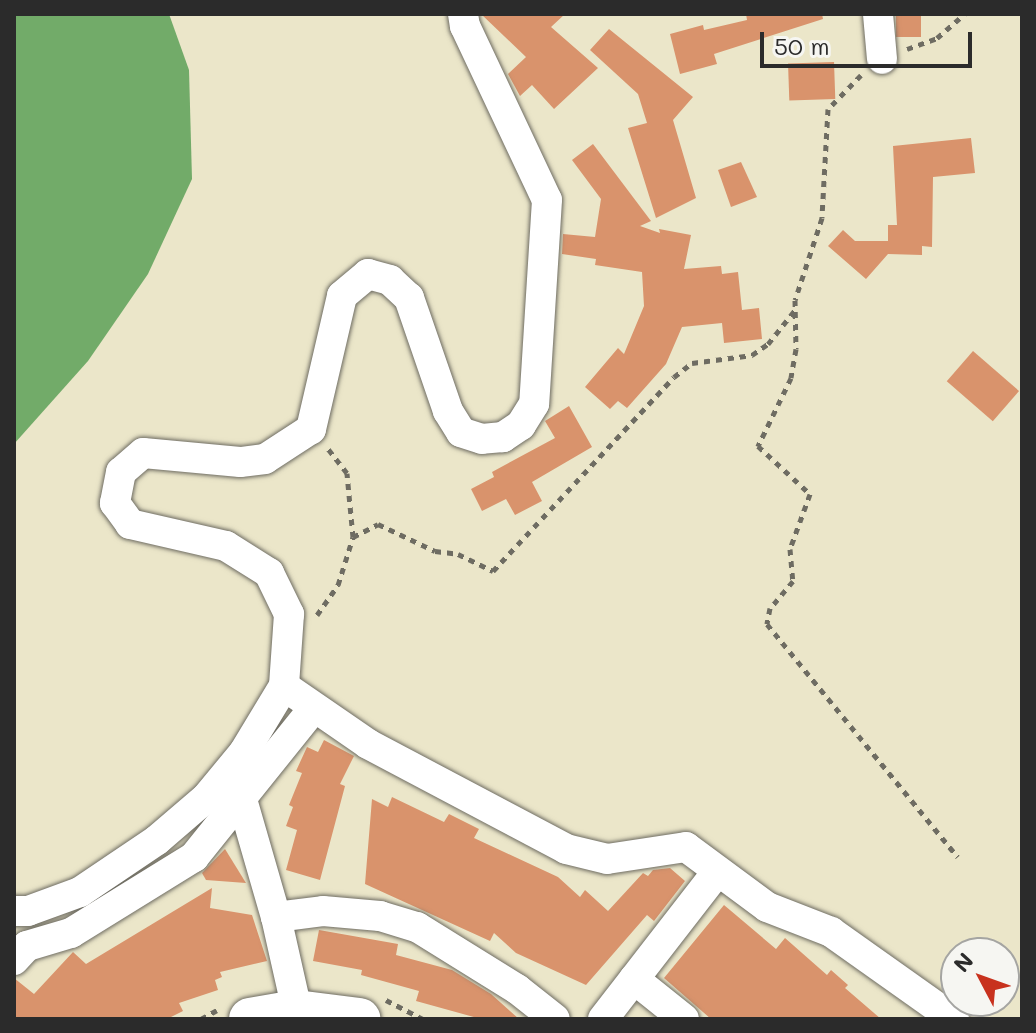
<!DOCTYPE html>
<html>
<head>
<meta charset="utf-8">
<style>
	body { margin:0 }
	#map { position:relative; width:1036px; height:1033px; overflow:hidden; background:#ebe6c9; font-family:Mali,sans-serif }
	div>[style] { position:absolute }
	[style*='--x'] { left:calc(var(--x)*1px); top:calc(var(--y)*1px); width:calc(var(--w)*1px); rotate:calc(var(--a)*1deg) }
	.forest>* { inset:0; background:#72ab69 }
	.building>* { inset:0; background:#d9936c; transform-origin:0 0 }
	.path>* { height:5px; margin-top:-2.5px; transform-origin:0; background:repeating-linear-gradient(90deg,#6e6c62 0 6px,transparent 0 12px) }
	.roads { filter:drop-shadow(0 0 2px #6e6c62) drop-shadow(0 0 2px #6e6c62) }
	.street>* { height:30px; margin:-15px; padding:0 15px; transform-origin:15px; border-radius:15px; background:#fff }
	.secondary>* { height:42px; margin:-21px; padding:0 21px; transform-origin:21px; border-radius:21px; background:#fff }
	span { translate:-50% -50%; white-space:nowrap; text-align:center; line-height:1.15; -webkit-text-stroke:6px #f6f6f2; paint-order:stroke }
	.frame { position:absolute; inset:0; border:16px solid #2b2b2b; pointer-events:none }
	.north { position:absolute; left:940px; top:937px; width:80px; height:80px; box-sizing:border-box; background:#f6f6f2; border:2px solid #a5a5a2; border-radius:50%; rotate:311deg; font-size:22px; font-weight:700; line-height:32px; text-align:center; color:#2b2b2b }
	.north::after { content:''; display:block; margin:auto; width:28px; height:36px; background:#c8321e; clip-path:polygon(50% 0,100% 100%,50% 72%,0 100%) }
	.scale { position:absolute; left:760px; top:32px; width:212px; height:36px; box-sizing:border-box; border:4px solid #2b2b2b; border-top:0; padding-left:10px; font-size:24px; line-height:28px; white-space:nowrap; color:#2b2b2b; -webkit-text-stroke:6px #f6f6f2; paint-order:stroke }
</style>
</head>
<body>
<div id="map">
	<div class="forest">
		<div style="clip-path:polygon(14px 14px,169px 14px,189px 70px,192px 179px,148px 274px,88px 361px,14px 444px)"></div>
	</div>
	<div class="building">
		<div style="clip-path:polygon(481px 14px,565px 14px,551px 27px,598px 68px,554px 109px,532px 85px,520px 96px,508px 74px,526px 57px)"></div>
		<div style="clip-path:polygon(746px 14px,822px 14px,823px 19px,714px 54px,717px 64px,680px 74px,670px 34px,703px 25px,704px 30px,747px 20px)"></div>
		<div style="left:896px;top:14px;width:25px;height:23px"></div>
		<div style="clip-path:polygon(609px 29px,693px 97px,673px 120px,696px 198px,656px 218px,628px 128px,647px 123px,638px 94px,590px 50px)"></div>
		<div style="left:834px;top:62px;width:37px;height:46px;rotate:88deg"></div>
		<div style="clip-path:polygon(971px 138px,975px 173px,933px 177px,932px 247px,922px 246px,922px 255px,888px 254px,866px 279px,828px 246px,843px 230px,855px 241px,888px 241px,888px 225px,897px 225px,893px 146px)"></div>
		<div style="clip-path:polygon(593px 144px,651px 221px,640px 226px,660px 233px,659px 229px,691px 235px,684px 269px,721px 266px,722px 274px,738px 272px,742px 310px,759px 308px,762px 339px,724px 343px,722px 323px,682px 327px,666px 364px,627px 408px,618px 401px,610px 409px,585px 387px,618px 348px,624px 354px,644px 306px,642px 272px,595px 265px,596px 259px,562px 254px,563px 234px,595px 237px,601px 199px,572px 160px)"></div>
		<div style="clip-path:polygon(741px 162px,757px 197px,731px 207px,718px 170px)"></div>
		<div style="left:973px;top:351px;width:61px;height:40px;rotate:41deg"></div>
		<div style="clip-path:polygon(569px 406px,592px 447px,532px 482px,542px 501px,515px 515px,506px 499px,482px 511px,471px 489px,494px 477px,492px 472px,555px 438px,545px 421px)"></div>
		<div style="clip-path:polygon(324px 740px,354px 756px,340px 784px,345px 786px,320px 880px,286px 870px,297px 830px,286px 826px,293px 807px,289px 805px,302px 773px,296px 771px,307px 747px,318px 752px)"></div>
		<div style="clip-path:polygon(392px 797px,444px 822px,449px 814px,479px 829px,474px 838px,558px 877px,580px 897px,585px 890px,608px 911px,643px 873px,648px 876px,653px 870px,670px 868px,685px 881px,654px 921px,647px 915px,586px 985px,516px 953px,494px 933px,490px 941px,365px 884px,372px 799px,388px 807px)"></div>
		<div style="clip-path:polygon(225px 849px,246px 883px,206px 880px,202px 873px)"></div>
		<div style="clip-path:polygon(212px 888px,210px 908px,252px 915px,267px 961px,220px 972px,222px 977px,215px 980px,218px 990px,179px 1003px,183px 1011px,167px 1019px,14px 1019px,14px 978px,34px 994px,73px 952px,86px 964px)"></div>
		<div style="clip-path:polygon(724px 905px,776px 949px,785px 938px,827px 975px,831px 970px,848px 985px,845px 988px,881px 1019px,711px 1019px,664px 978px)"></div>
		<div style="clip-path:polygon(319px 930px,398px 944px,396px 955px,452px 970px,491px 994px,519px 1019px,481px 1019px,416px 1001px,419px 991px,361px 975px,362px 970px,313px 961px)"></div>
	</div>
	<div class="path">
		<div style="--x:907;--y:49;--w:32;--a:-20"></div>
		<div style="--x:937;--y:38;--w:37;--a:-41"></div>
		<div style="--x:861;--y:75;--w:47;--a:134.1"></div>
		<div style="--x:828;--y:109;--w:109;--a:93.2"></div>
		<div style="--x:822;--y:218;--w:86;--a:108.2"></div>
		<div style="--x:795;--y:300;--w:49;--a:88.8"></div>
		<div style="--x:796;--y:349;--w:29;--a:100"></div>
		<div style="--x:791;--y:378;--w:76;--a:115.9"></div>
		<div style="--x:758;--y:446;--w:71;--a:42.7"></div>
		<div style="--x:810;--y:494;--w:59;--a:110"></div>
		<div style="--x:790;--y:549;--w:32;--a:85"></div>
		<div style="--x:793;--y:581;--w:35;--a:130"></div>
		<div style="--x:770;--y:608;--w:16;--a:101"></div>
		<div style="--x:767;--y:624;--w:301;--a:50.7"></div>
		<div style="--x:353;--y:537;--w:28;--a:-27"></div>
		<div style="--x:378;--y:524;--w:63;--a:25.3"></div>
		<div style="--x:435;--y:551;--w:23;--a:7"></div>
		<div style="--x:458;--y:554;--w:39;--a:26"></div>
		<div style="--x:493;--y:571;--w:265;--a:-47"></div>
		<div style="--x:674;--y:377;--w:23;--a:-38"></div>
		<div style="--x:692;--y:363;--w:61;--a:-7.6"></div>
		<div style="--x:752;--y:355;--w:19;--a:-35"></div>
		<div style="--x:768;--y:344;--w:43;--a:-51.5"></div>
		<div style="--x:317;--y:615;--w:37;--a:-55"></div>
		<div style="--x:338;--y:585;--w:50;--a:-72.6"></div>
		<div style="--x:353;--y:537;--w:64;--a:-95.4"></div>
		<div style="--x:347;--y:473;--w:31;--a:-128"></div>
		<div style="--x:386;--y:1000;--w:42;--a:27.2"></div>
		<div style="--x:201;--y:1019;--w:18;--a:-29"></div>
	</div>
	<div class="roads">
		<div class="street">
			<div style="--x:463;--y:14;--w:12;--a:81"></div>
			<div style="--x:465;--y:26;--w:192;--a:64.8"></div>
			<div style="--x:547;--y:200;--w:204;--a:93.6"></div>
			<div style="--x:534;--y:404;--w:25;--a:122"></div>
			<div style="--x:521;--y:425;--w:22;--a:146"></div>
			<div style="--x:503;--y:437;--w:21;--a:175"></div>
			<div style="--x:482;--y:439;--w:22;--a:-162"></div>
			<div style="--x:461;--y:432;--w:25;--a:-122"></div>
			<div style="--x:448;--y:411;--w:120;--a:-109"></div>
			<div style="--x:409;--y:298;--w:26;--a:-137"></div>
			<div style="--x:390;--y:280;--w:23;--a:-165"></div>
			<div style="--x:368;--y:274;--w:34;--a:140"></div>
			<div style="--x:342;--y:296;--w:137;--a:103.1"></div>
			<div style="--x:311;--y:429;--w:55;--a:146.9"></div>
			<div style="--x:265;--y:459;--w:25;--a:173"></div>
			<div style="--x:240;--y:462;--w:97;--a:-174.7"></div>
			<div style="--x:143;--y:453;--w:29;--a:139"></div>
			<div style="--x:121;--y:472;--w:32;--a:101"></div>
			<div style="--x:115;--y:503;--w:26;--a:54"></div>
			<div style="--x:130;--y:524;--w:98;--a:12.9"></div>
			<div style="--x:226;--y:546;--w:51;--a:32.1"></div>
			<div style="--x:269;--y:573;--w:46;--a:64"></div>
			<div style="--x:289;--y:614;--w:72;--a:94"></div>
			<div style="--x:284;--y:686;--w:102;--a:34.6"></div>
			<div style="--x:368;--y:744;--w:224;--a:27.9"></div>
			<div style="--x:566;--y:849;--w:42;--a:13.7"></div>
			<div style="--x:607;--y:859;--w:80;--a:-8.6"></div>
			<div style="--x:686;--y:847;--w:101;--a:36.5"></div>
			<div style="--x:767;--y:907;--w:69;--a:21.3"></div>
			<div style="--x:831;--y:932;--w:151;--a:35.3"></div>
			<div style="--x:878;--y:14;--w:45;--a:84.9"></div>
			<div style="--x:241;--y:796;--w:126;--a:73.9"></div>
			<div style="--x:276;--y:917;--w:105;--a:77.3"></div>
			<div style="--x:14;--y:911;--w:14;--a:0"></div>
			<div style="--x:28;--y:911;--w:55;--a:-20.1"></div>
			<div style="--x:80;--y:892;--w:93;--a:-34"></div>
			<div style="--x:157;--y:840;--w:65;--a:-40.6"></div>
			<div style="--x:206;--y:798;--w:60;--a:-50.4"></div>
			<div style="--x:244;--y:752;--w:77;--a:-58.8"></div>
			<div style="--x:276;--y:917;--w:47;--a:-7.3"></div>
			<div style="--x:323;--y:911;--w:57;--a:5"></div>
			<div style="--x:380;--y:916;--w:39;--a:17"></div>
			<div style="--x:417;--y:927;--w:118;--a:31.8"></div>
			<div style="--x:517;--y:989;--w:48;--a:38.3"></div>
			<div style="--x:14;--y:960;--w:19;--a:-47"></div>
			<div style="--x:27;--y:946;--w:46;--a:-16.5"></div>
			<div style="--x:71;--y:933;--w:145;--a:-31.7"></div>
			<div style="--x:194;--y:857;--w:191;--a:-51.2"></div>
			<div style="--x:634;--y:979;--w:64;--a:38.7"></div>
			<div style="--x:603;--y:1019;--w:186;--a:-52.2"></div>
		</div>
		<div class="secondary">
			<div style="--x:250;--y:1019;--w:47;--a:-9.9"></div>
			<div style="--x:296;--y:1011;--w:64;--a:7.2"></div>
		</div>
	</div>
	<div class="frame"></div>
	<div class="north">N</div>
	<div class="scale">50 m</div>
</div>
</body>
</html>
